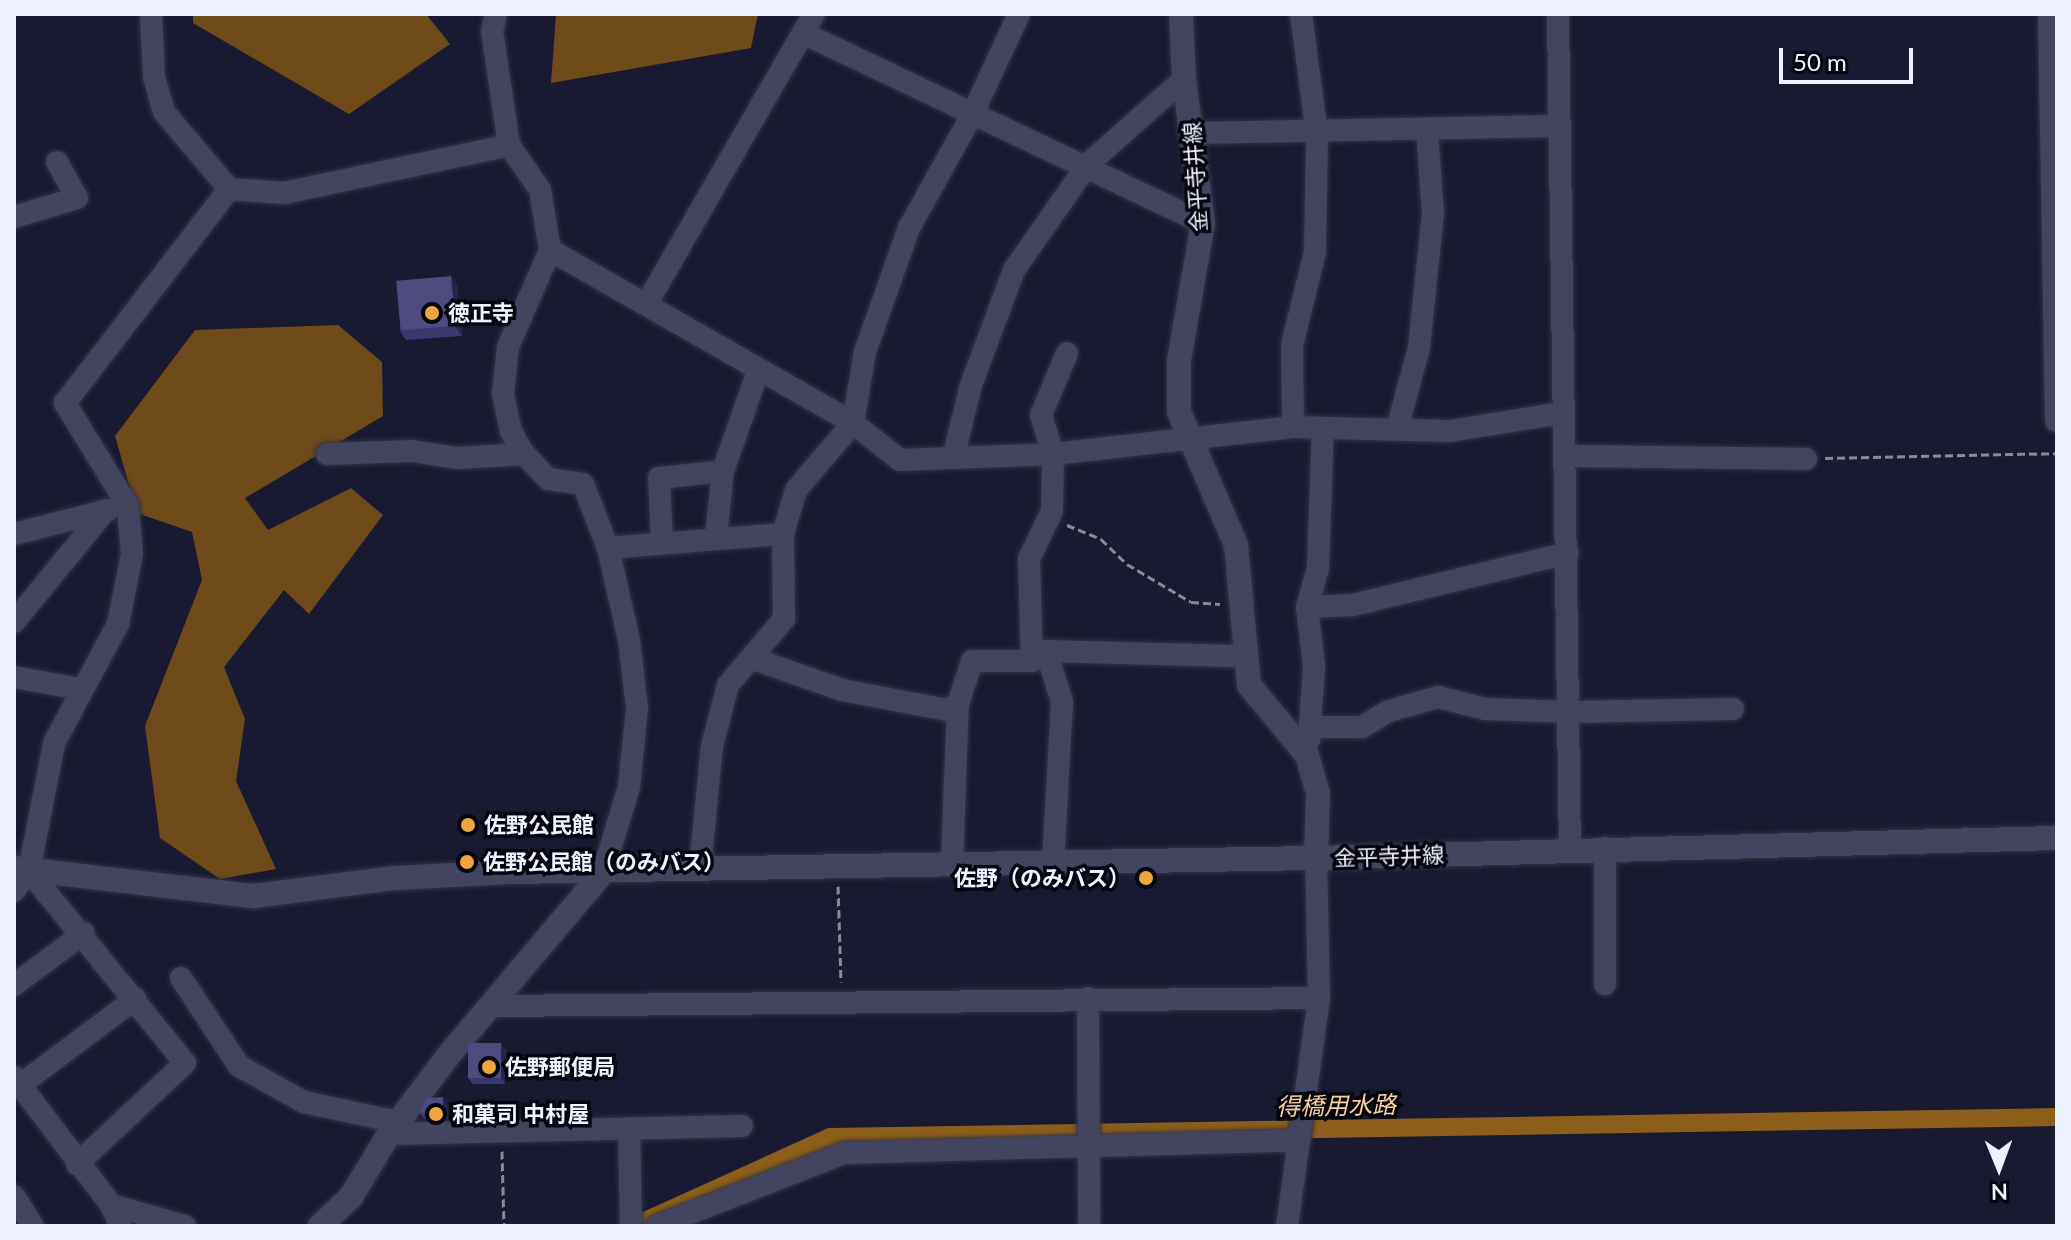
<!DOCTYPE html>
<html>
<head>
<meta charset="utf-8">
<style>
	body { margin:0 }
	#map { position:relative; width:2071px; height:1240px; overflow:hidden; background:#191931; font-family:Lato,"Noto Sans JP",sans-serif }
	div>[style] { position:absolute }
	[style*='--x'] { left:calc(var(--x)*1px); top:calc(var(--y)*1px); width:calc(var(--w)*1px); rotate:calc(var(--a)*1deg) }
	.forest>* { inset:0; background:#6e4b19 }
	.canal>* { height:18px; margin:-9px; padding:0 9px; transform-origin:9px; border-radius:9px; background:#8b5e19 }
	.path>* { height:3px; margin-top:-1.5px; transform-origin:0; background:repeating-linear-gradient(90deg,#89899c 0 8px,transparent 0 12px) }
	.roads { filter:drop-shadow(0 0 2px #343346) drop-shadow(0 0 2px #343346) }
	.minor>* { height:22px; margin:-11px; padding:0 11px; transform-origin:11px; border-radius:11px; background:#424460 }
	.tertiary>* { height:24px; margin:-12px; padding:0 12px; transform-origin:12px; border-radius:12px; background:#424460 }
	.secondary>* { height:24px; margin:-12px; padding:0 12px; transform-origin:12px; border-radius:12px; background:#424460 }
	.wall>* { inset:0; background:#3b376f }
	.shaded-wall>* { inset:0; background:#252350 }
	.building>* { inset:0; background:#4e4b7e; transform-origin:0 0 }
	.dots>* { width:22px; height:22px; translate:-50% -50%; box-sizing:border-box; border:4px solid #05060f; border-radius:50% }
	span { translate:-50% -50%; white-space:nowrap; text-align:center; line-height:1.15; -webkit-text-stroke:7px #05060f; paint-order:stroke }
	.street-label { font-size:22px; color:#f0f1ff }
	.poi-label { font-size:22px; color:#f0f1ff; font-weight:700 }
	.left { translate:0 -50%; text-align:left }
	.right { translate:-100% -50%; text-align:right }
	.water-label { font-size:24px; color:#f8d09e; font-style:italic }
	.frame { position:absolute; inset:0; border:16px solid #f0f1ff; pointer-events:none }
	.north { position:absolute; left:1959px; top:1128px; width:80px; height:80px; -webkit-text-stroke:6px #05060f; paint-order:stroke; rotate:179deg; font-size:22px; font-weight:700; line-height:32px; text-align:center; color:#f0f1ff }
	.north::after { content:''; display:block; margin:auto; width:28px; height:36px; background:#f0f1ff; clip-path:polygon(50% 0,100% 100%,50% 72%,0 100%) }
	.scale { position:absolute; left:1779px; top:48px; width:134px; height:36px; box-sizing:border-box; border:4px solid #f0f1ff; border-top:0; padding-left:10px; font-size:24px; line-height:28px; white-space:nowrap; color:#f0f1ff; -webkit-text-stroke:6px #05060f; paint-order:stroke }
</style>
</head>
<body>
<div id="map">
	<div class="forest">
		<div style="clip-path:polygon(193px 14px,426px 14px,450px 44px,349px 114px,193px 23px)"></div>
		<div style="clip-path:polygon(556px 14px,758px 14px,751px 48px,551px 83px)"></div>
		<div style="clip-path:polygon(338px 325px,382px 362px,383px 416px,245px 498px,268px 530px,351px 488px,383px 515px,309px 614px,284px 590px,224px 667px,245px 719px,236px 781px,276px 869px,220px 879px,160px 838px,145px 726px,202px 580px,192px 532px,137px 513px,115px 436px,195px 330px)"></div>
	</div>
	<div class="canal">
		<div style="--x:634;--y:1226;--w:215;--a:-24.4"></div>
		<div style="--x:830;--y:1137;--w:1227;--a:-0.93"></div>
	</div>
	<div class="path">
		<div style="--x:1825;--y:458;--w:232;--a:-1.2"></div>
		<div style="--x:1067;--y:525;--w:37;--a:22"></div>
		<div style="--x:1101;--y:539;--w:36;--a:44"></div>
		<div style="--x:1127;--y:564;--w:74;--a:30.7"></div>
		<div style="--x:1191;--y:602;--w:29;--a:4"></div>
		<div style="--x:838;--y:886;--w:96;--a:88.2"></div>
		<div style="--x:502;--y:1151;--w:75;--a:88.5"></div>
	</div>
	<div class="roads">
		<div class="minor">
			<div style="--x:151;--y:14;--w:63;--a:87.3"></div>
			<div style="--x:154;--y:77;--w:36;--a:74"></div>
			<div style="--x:164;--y:112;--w:101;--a:49.8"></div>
			<div style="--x:229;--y:189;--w:55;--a:4.2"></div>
			<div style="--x:284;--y:193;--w:230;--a:-12"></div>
			<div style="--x:496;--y:14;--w:17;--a:103"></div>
			<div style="--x:492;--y:31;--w:115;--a:81.5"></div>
			<div style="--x:509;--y:145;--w:55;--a:55.4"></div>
			<div style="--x:540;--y:190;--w:61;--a:80.5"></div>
			<div style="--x:550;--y:250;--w:106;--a:113.4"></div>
			<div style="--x:508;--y:347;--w:47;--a:96.1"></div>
			<div style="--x:503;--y:394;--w:38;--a:78"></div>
			<div style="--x:511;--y:431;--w:26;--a:61"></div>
			<div style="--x:524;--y:454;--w:35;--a:46"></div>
			<div style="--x:548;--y:479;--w:35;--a:8"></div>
			<div style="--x:583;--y:484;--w:69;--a:68.7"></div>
			<div style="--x:608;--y:548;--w:94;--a:77.1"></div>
			<div style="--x:629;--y:640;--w:68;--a:83.3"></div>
			<div style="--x:637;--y:708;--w:79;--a:95.8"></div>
			<div style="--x:629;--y:787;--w:89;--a:107"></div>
			<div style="--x:814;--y:14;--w:22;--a:120"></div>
			<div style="--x:803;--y:33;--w:443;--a:25.4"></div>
			<div style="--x:1558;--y:14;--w:836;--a:89.18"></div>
			<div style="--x:1194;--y:133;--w:365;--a:-1.1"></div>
			<div style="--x:14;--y:217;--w:66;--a:-16.8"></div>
			<div style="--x:77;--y:198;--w:41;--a:-119.1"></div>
			<div style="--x:550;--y:250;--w:349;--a:29.7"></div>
			<div style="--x:853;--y:423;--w:60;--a:38.2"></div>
			<div style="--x:900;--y:460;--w:153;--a:-2.2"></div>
			<div style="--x:1053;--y:454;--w:242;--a:-6.4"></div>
			<div style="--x:1293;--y:427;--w:157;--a:1.5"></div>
			<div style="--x:1450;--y:431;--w:114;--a:-9.1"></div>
			<div style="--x:647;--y:303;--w:312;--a:-60"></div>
			<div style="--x:1293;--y:427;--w:82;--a:-90.7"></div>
			<div style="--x:1292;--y:345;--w:96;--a:-76.1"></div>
			<div style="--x:1315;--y:252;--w:118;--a:-89"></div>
			<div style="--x:1317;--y:134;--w:121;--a:-97.6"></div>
			<div style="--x:1397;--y:429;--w:84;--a:-74.8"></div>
			<div style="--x:1419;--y:348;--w:136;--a:-84.1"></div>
			<div style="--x:1433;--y:213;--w:81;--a:-94.2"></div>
			<div style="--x:327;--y:454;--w:85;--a:-2"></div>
			<div style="--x:412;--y:451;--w:46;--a:8.8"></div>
			<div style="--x:457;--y:458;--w:67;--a:-3.4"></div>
			<div style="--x:1565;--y:456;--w:241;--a:0.7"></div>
			<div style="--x:953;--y:458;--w:75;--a:-76.1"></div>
			<div style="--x:971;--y:385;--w:123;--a:-69.5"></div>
			<div style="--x:1014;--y:270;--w:129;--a:-55.1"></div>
			<div style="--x:1088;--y:164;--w:128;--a:-41.5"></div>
			<div style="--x:14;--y:534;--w:97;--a:-14.3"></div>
			<div style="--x:716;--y:536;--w:65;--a:-83.9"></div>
			<div style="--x:723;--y:471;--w:106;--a:-70.7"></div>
			<div style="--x:662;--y:541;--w:63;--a:-92.7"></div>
			<div style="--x:659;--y:478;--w:64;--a:-6.2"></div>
			<div style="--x:608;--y:548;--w:176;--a:-4.6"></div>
			<div style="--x:1307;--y:607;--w:46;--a:-2.5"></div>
			<div style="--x:1353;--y:605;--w:221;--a:-13.6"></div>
			<div style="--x:14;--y:622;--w:144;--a:-50.7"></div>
			<div style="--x:1046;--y:651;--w:53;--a:72.6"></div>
			<div style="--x:1062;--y:702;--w:159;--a:93.2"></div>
			<div style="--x:751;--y:658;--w:96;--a:19.4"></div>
			<div style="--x:842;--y:690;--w:107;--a:10.8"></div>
			<div style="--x:947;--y:710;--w:13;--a:-29"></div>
			<div style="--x:958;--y:704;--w:45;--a:-72"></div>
			<div style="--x:972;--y:661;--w:60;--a:0"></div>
			<div style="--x:1032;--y:661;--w:17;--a:-36"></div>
			<div style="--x:1046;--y:651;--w:197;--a:1.5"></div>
			<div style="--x:1032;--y:661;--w:102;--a:-91.7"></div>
			<div style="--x:1029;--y:559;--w:53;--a:-64.4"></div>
			<div style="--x:1052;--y:511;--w:57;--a:-89"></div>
			<div style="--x:1053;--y:454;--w:41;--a:-107.1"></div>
			<div style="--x:1041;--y:415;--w:67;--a:-67.2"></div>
			<div style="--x:14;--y:677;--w:67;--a:10.3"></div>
			<div style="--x:1311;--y:727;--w:51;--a:0"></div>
			<div style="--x:1362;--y:727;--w:31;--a:-31"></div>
			<div style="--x:1389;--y:711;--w:51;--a:-15.9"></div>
			<div style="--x:1438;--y:697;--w:49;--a:14.3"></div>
			<div style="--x:1485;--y:709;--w:86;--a:2"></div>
			<div style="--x:1571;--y:712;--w:162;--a:-1.1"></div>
			<div style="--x:1309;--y:740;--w:74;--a:-86.1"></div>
			<div style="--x:1314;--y:666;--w:59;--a:-96.8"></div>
			<div style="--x:1307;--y:607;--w:41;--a:-74.2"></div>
			<div style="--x:1318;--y:568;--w:140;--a:-88"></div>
			<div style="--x:1605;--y:848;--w:136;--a:90"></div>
			<div style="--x:952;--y:864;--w:160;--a:-87.9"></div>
			<div style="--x:700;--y:868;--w:123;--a:-84.4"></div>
			<div style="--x:712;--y:746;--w:63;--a:-75.3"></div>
			<div style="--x:728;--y:685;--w:87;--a:-49.7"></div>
			<div style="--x:784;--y:619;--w:85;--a:-90.7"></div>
			<div style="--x:783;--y:534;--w:46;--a:-73.5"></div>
			<div style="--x:796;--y:490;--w:88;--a:-49.6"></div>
			<div style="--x:853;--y:423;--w:72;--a:-80.4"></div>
			<div style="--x:865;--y:352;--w:132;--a:-70.5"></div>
			<div style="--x:909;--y:228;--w:132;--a:-60.9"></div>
			<div style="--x:973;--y:113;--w:109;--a:-65.1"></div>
			<div style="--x:29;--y:871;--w:247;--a:50.9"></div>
			<div style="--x:185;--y:1063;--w:148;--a:136.9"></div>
			<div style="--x:14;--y:891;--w:25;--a:-53"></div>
			<div style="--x:29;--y:871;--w:130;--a:-78.9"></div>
			<div style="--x:54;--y:743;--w:135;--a:-61.7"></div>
			<div style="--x:118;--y:624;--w:71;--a:-78.7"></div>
			<div style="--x:132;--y:554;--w:48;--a:-94.8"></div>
			<div style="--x:128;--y:506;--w:121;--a:-121.5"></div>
			<div style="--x:65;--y:403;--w:270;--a:-52.5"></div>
			<div style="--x:181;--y:978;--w:105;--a:56.6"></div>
			<div style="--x:239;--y:1066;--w:74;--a:29"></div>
			<div style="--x:304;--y:1102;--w:95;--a:12.1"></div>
			<div style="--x:14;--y:985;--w:87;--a:-36.6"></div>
			<div style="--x:1088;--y:998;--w:228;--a:89.7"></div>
			<div style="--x:493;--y:1006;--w:826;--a:-0.55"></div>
			<div style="--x:14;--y:1077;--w:161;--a:52.8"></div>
			<div style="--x:111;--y:1205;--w:23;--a:65"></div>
			<div style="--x:20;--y:1085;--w:144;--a:-36.8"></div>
			<div style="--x:629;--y:1130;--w:96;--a:88.8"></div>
			<div style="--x:389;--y:1134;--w:353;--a:-1.3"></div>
			<div style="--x:14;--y:1196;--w:36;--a:58"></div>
			<div style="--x:111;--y:1205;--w:77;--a:15.8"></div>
			<div style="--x:657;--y:1226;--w:201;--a:-21.3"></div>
			<div style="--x:844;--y:1153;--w:456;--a:-1.6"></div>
			<div style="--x:1287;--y:1226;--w:230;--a:-82"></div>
			<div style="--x:1319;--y:998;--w:140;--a:-91.2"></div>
		</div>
		<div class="tertiary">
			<div style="--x:2050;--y:14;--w:406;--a:89"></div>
			<div style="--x:14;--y:868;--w:242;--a:6.7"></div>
			<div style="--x:254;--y:896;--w:142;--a:-7.3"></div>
			<div style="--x:395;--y:878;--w:115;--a:-3"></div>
			<div style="--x:510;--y:872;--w:806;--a:-1"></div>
			<div style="--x:320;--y:1226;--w:42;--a:-43.1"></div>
			<div style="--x:351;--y:1197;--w:74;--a:-58.9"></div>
			<div style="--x:389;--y:1134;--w:104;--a:-52.8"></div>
			<div style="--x:452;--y:1051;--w:234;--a:-49.8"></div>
		</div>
		<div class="secondary">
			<div style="--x:1181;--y:14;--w:65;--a:87.4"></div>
			<div style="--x:1184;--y:79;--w:145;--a:82.5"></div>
			<div style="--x:1203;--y:223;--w:140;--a:99.9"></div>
			<div style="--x:1179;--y:361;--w:51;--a:90"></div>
			<div style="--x:1179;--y:412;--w:145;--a:66.8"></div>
			<div style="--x:1236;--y:545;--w:141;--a:84.7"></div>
			<div style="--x:1249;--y:685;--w:91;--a:50.4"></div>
			<div style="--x:1307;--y:755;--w:40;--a:74"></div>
			<div style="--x:1318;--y:793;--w:65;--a:91.8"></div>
			<div style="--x:1316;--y:858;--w:741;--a:-1.55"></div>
		</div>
	</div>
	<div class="wall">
		<div style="clip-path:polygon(451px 276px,457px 285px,462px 336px,406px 340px,400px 331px)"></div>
		<div style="clip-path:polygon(506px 1050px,505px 1084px,473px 1084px,468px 1078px)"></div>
		<div style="clip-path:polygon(447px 1103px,448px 1119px,424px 1119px,420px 1113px)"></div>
	</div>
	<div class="shaded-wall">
		<div style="clip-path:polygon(451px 276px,457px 285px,462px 336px,455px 326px)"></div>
		<div style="clip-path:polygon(501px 1043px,506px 1050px,505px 1084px,501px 1077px)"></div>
		<div style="clip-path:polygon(443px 1097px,447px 1103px,448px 1119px,443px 1112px)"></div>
	</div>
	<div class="building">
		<div style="left:451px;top:276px;width:50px;height:55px;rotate:85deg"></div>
		<div style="left:468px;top:1043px;width:33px;height:35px"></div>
		<div style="clip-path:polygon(443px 1097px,443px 1112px,420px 1113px,426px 1098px)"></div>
	</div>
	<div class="dots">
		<div style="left:432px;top:313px;background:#efa73d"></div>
		<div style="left:468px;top:825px;background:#efa73d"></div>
		<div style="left:467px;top:862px;background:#efa73d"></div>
		<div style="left:1146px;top:878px;background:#efa73d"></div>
		<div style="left:489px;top:1067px;background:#efa73d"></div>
		<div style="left:436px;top:1114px;background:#efa73d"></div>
	</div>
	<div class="street-label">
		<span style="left:1195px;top:177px;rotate:-94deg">金平寺井線</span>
		<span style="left:1389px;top:856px;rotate:-2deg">金平寺井線</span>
	</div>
	<div class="poi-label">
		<span class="left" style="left:448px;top:313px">徳正寺</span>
		<span class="left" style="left:484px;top:825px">佐野公民館</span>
		<span class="left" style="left:483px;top:862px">佐野公民館（のみバス）</span>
		<span class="right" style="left:1130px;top:878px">佐野（のみバス）</span>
		<span class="left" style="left:505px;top:1067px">佐野郵便局</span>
		<span class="left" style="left:452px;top:1114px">和菓司 中村屋</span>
	</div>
	<div class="water-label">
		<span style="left:1336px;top:1105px;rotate:-1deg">得橋用水路</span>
	</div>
	<div class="frame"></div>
	<div class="north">N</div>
	<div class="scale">50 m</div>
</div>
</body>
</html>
